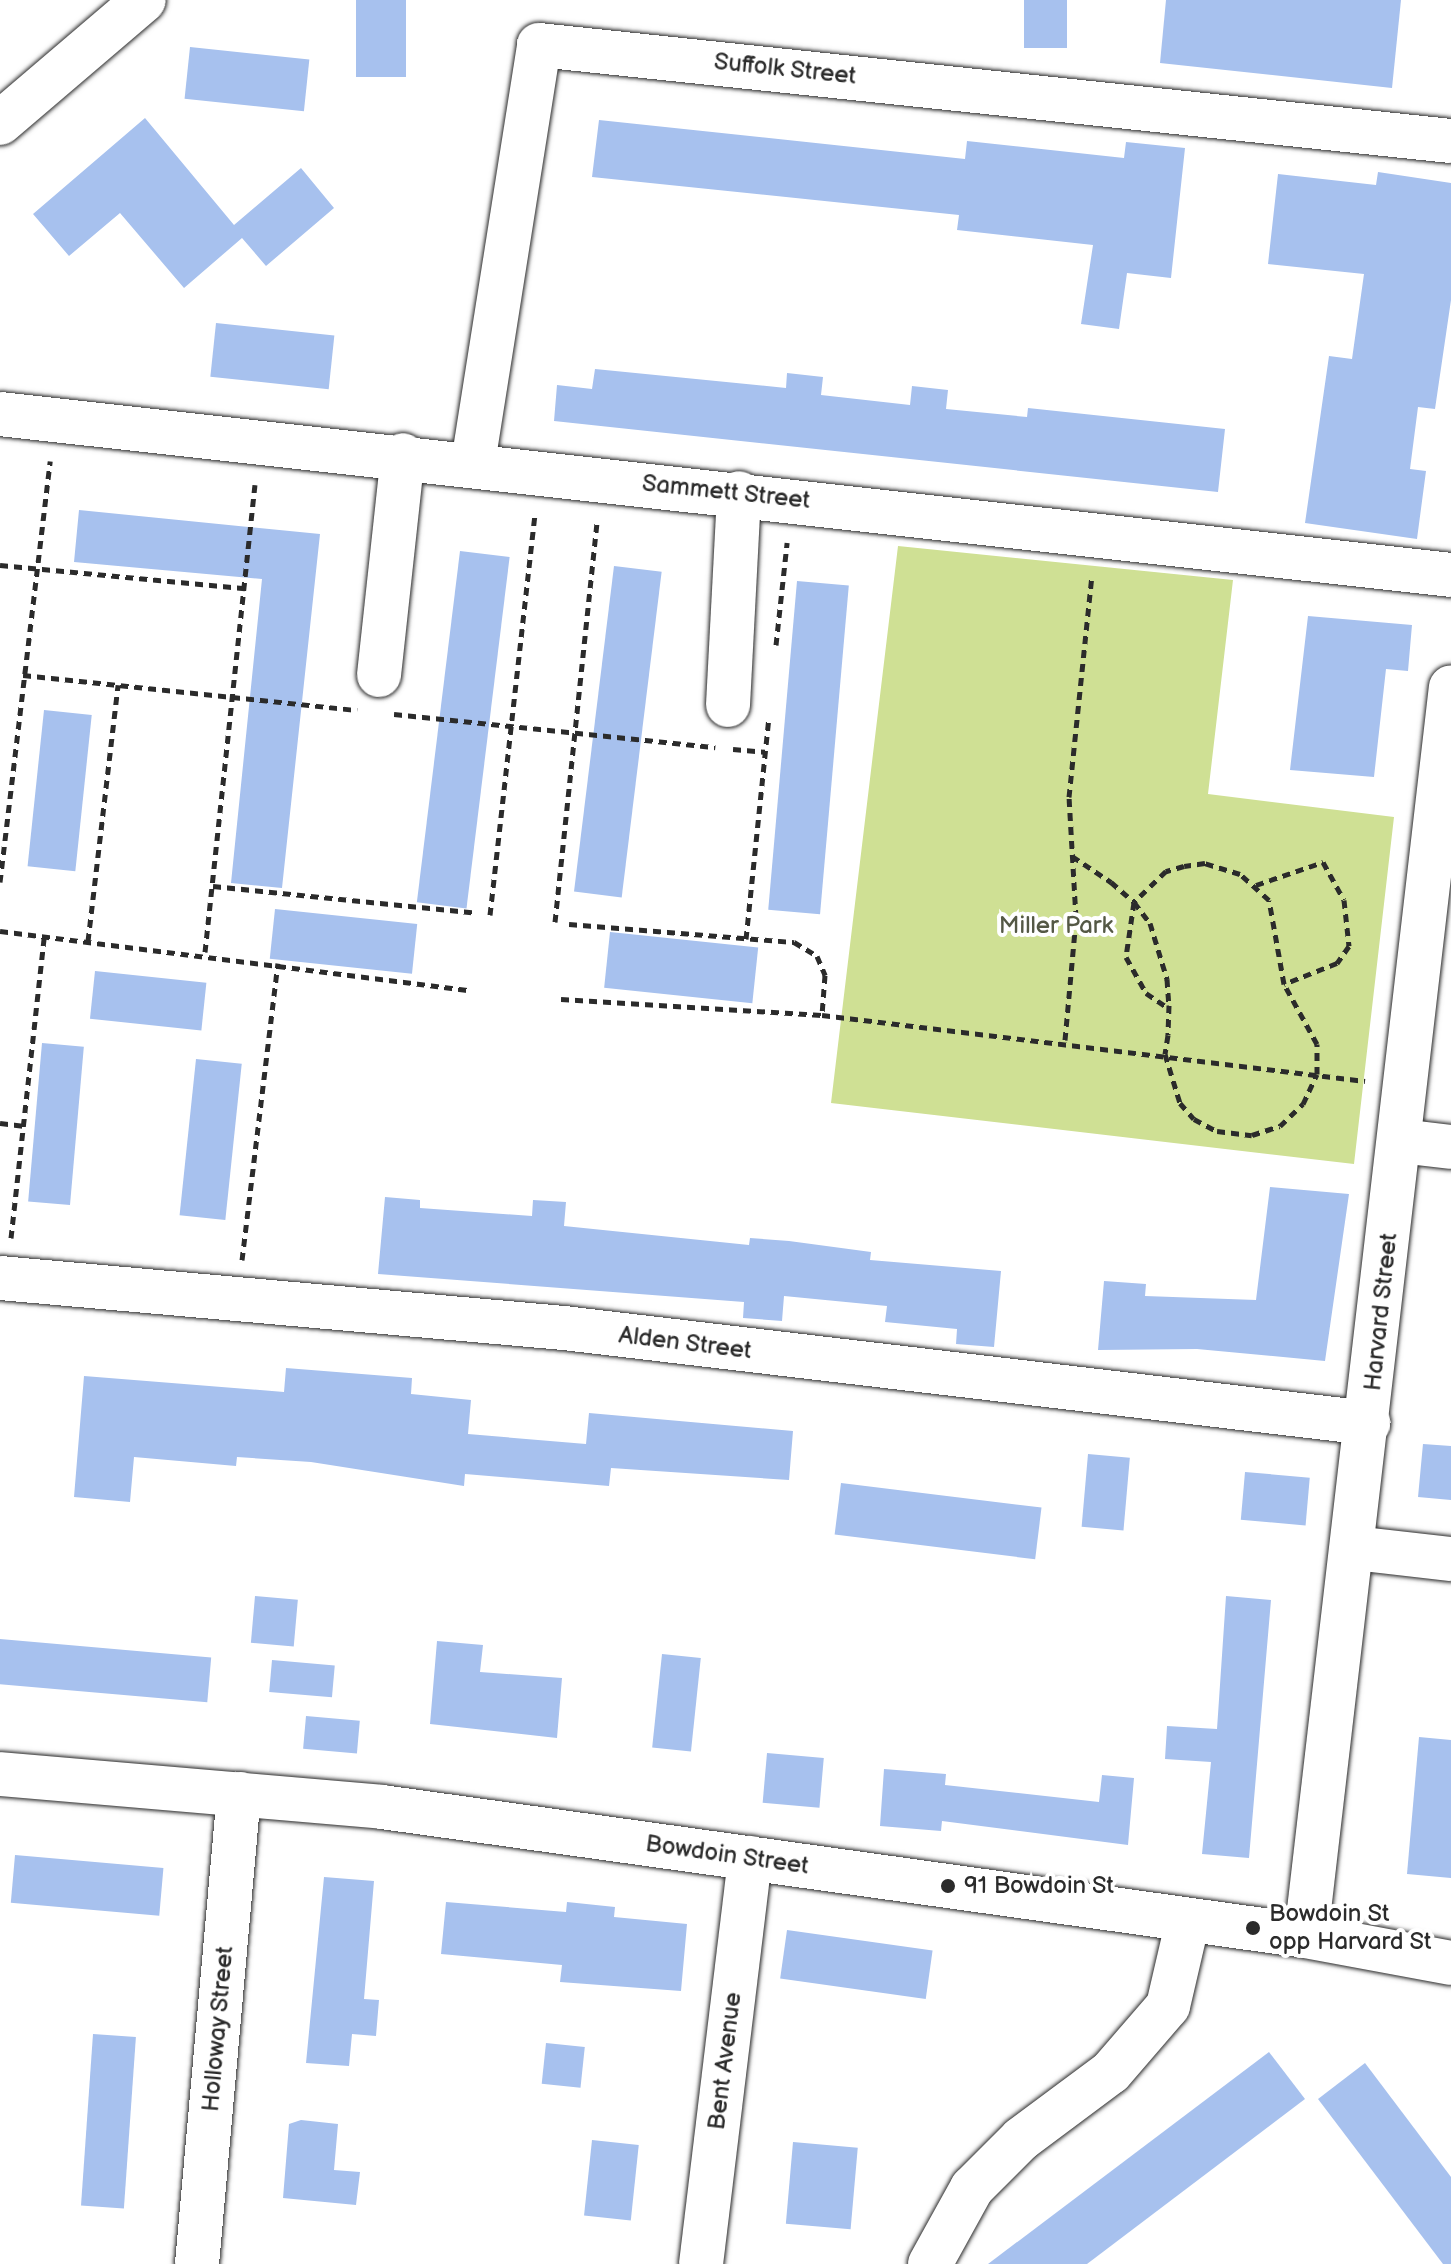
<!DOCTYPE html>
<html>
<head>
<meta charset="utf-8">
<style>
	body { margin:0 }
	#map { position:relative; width:1451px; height:2264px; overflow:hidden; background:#fff; font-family:"Balsamiq Sans",sans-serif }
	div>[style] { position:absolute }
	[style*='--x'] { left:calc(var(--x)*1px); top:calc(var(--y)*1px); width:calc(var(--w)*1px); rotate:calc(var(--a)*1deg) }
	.green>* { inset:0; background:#cfe094 }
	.building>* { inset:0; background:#a7c1ee; transform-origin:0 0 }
	.path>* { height:5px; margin-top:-2.5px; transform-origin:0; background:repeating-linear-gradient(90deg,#2b2b2b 0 8px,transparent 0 14px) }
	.roads { filter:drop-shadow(0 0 2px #2b2b2b) drop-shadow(0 0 2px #2b2b2b) }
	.minor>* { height:44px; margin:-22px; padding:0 22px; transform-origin:22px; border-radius:22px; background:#fff }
	.dots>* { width:22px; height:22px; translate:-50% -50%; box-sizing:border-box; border:4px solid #fff; border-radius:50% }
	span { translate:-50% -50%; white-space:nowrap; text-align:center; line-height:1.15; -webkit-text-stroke:8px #fff; paint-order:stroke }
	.street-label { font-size:24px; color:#2b2b2b }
	.park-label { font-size:24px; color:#545845 }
	.poi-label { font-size:24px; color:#2b2b2b }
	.left { translate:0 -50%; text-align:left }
</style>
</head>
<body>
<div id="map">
	<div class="green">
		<div style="clip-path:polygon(898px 546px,1233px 580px,1208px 794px,1394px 817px,1354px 1164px,831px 1103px)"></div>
	</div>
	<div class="building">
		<div style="left:356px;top:0;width:50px;height:77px"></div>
		<div style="left:1024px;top:0;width:43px;height:48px"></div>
		<div style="clip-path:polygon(1166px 0,1401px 0,1392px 88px,1160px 63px)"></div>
		<div style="left:190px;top:47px;width:120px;height:52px;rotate:6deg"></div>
		<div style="clip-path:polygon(145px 118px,234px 225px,301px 168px,334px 208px,266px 266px,242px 238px,184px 288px,120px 213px,69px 256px,33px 214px)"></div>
		<div style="clip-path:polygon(599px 120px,965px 159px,967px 141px,1124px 158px,1126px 142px,1185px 148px,1171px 278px,1127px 273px,1119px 329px,1081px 324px,1093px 245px,957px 230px,959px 215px,592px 177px)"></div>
		<div style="clip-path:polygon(1378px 172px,1451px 183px,1451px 300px,1435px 409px,1418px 407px,1410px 469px,1426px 471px,1417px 539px,1305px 523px,1329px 356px,1352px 359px,1364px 274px,1268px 264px,1278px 174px,1376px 185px)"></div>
		<div style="left:216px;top:323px;width:119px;height:54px;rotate:6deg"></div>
		<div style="clip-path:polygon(595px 369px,786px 388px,787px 373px,823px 377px,821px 395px,910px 405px,912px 386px,948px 390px,946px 409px,1027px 417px,1028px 408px,1225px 429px,1218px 492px,554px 421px,557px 385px,592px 389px)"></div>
		<div style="clip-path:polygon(79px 510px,320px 534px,282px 888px,231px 883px,262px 579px,74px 562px)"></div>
		<div style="left:460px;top:551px;width:50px;height:354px;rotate:7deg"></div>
		<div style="left:614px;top:566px;width:48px;height:328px;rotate:7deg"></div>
		<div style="left:797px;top:581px;width:52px;height:330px;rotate:5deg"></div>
		<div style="clip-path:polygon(1308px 616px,1412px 625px,1408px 671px,1386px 669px,1374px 777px,1290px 770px)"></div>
		<div style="left:44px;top:710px;width:48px;height:157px;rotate:6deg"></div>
		<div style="left:275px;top:909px;width:143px;height:50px;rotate:6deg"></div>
		<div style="left:610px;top:932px;width:149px;height:56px;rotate:6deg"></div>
		<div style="left:95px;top:971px;width:112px;height:48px;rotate:6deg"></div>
		<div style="left:42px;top:1043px;width:42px;height:159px;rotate:5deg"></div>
		<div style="left:196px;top:1059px;width:46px;height:157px;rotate:6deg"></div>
		<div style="clip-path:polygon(1270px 1187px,1349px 1194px,1325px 1361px,1197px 1349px,1098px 1350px,1104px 1281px,1146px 1284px,1145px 1296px,1256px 1300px)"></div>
		<div style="clip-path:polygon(385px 1197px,420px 1200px,420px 1208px,532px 1216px,533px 1200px,566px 1202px,564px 1226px,749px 1245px,750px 1238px,789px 1241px,871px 1252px,870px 1260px,1001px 1271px,994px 1347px,956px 1344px,957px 1329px,885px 1322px,887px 1306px,784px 1296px,782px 1321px,743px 1318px,744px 1302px,378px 1274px)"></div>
		<div style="clip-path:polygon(286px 1368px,412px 1378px,411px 1394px,471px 1400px,468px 1434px,586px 1444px,589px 1413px,793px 1431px,789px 1480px,611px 1468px,609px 1486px,465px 1474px,464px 1486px,311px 1462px,237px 1457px,236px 1466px,134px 1457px,130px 1502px,74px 1497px,84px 1376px,284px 1392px)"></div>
		<div style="clip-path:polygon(1423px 1444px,1451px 1446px,1451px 1500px,1418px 1497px)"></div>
		<div style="left:1088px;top:1454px;width:42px;height:73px;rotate:5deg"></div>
		<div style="left:1245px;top:1472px;width:65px;height:48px;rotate:5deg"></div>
		<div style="left:841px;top:1483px;width:202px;height:52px;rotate:7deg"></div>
		<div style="left:255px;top:1596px;width:43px;height:47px;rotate:5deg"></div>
		<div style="clip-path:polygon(1226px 1596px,1271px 1600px,1249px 1858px,1202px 1854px,1211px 1762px,1165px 1759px,1167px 1726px,1217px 1729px)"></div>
		<div style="left:0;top:1639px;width:212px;height:45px;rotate:5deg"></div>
		<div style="clip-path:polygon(437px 1641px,483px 1645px,480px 1672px,562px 1678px,557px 1738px,430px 1724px)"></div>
		<div style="left:662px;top:1654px;width:39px;height:94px;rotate:6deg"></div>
		<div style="left:272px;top:1660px;width:63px;height:32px;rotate:5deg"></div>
		<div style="left:306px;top:1716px;width:54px;height:33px;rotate:5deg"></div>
		<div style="clip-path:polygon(1419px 1737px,1451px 1740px,1451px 1878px,1407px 1874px)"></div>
		<div style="left:767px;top:1753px;width:57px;height:50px;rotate:5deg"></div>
		<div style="clip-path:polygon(884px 1769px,946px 1774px,945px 1785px,1099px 1802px,1102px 1775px,1134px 1778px,1128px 1845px,942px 1821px,941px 1831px,880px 1826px)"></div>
		<div style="left:15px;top:1855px;width:149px;height:48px;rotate:5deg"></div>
		<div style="clip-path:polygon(324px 1877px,374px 1881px,364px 1999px,379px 2000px,376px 2036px,352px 2034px,349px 2066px,306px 2063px)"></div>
		<div style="clip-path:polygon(446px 1902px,566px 1912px,567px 1902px,615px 1907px,614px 1917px,687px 1924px,681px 1991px,560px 1982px,562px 1965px,441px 1954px)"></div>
		<div style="left:787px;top:1930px;width:147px;height:49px;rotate:8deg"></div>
		<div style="left:93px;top:2034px;width:43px;height:172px;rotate:4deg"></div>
		<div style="left:546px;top:2043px;width:39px;height:41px;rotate:6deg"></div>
		<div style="clip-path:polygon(1269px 2052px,1305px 2099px,1087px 2264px,988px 2264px)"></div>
		<div style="clip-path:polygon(1365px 2063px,1451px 2177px,1451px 2264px,1443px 2264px,1318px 2099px)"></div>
		<div style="clip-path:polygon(301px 2120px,338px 2124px,334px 2170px,360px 2172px,356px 2205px,283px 2198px,289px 2124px)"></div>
		<div style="left:592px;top:2140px;width:47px;height:76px;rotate:6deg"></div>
		<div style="left:793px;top:2142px;width:65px;height:82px;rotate:5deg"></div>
	</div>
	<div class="path">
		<div style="--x:0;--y:565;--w:246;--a:5.4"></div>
		<div style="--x:776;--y:645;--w:103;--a:-83.8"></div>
		<div style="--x:23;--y:675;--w:336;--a:6"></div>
		<div style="--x:394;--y:714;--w:323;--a:5.9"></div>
		<div style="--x:733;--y:749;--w:32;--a:5"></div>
		<div style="--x:1072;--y:856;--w:47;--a:33.7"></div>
		<div style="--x:1111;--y:882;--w:30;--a:41"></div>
		<div style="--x:1134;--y:902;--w:26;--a:53"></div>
		<div style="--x:1150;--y:923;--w:59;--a:73.1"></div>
		<div style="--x:1167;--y:979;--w:26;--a:86"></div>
		<div style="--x:1169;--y:1005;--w:30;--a:92"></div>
		<div style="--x:1168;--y:1035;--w:19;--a:99"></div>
		<div style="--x:1165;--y:1054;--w:51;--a:73"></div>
		<div style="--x:1180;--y:1103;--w:21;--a:49"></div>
		<div style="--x:1194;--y:1119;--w:26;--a:28"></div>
		<div style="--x:1217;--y:1131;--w:35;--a:7"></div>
		<div style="--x:1252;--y:1135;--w:29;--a:-18"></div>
		<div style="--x:1280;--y:1126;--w:32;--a:-44"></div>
		<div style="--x:1303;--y:1104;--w:33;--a:-65"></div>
		<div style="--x:1317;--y:1074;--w:30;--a:-90"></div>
		<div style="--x:1317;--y:1044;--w:68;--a:-118.8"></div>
		<div style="--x:1284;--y:984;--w:85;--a:-100.1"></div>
		<div style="--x:1269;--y:900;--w:39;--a:-138"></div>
		<div style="--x:1240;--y:874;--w:37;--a:-163"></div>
		<div style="--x:1205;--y:863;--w:21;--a:172"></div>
		<div style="--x:1184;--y:866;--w:19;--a:164"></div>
		<div style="--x:1166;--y:871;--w:45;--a:135.9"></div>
		<div style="--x:1134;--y:902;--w:56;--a:98.3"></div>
		<div style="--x:1126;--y:957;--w:41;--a:60.9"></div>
		<div style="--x:1146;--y:993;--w:27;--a:34"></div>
		<div style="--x:0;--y:882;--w:424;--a:-83.2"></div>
		<div style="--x:1256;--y:885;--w:71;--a:-18.9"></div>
		<div style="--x:1323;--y:862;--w:43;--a:61.1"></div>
		<div style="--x:1344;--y:900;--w:46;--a:83.8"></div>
		<div style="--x:1349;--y:946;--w:21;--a:125"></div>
		<div style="--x:1337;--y:963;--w:57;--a:158.4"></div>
		<div style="--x:213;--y:886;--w:265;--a:5.8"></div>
		<div style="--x:490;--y:915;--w:403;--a:-83.6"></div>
		<div style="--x:555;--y:922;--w:403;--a:-84"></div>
		<div style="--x:569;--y:924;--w:226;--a:4.6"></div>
		<div style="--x:794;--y:942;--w:27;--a:31"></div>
		<div style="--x:817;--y:956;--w:21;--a:67"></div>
		<div style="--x:825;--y:975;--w:40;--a:94.3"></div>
		<div style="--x:0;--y:931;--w:471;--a:7.2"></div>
		<div style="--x:746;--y:939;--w:222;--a:-84.1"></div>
		<div style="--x:88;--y:941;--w:258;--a:-83.3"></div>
		<div style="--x:205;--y:952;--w:470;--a:-83.9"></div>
		<div style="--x:561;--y:999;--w:261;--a:3.5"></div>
		<div style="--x:822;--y:1015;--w:547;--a:6.93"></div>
		<div style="--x:1065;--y:1040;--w:122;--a:-84.8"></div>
		<div style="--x:1076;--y:918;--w:121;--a:-93.3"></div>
		<div style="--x:1069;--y:797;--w:222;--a:-84.1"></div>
		<div style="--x:0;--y:1123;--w:25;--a:7"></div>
		<div style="--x:11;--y:1238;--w:303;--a:-83.7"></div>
		<div style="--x:242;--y:1260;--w:299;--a:-83.1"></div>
	</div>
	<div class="roads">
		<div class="minor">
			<div style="--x:0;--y:123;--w:189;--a:-40.5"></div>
			<div style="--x:0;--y:414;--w:1460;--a:6.33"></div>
			<div style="--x:473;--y:463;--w:423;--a:-81"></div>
			<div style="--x:539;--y:45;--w:917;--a:6.01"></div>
			<div style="--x:379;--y:675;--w:221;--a:-83.8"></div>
			<div style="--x:728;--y:705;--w:212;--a:-87"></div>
			<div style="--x:1400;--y:1141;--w:51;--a:6.7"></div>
			<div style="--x:0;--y:1278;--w:566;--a:5.07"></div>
			<div style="--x:564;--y:1328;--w:810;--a:6.74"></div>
			<div style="--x:1354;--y:1548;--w:98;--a:6.5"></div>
			<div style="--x:0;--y:1774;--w:383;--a:4.9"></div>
			<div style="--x:382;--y:1807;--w:933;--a:7.95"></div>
			<div style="--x:1306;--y:1936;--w:147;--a:10.5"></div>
			<div style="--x:1306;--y:1936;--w:1257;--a:-83.38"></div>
			<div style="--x:197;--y:2264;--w:472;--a:-84.9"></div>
			<div style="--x:701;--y:2264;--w:409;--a:-83.1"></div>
			<div style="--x:930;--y:2264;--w:87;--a:-61.1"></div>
			<div style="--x:972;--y:2188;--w:69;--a:-45"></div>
			<div style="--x:1021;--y:2139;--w:112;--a:-36.7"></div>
			<div style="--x:1111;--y:2072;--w:87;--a:-49.2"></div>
			<div style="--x:1168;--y:2006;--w:88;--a:-76.9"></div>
		</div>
	</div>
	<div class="dots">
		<div style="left:948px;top:1886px;background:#2b2b2b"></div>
		<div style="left:1253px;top:1928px;background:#2b2b2b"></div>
	</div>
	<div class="street-label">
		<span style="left:785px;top:69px;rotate:6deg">Suffolk Street</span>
		<span style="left:726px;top:492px;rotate:6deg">Sammett Street</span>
		<span style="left:1381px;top:1312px;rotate:-84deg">Harvard Street</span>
		<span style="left:685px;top:1343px;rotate:7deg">Alden Street</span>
		<span style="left:727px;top:1855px;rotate:8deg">Bowdoin Street</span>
		<span style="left:218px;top:2029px;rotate:-85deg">Holloway Street</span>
		<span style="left:725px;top:2061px;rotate:-83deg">Bent Avenue</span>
	</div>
	<div class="park-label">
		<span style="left:1056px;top:926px">Miller Park</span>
	</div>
	<div class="poi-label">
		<span class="left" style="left:964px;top:1886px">91 Bowdoin St</span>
		<span class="left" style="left:1269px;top:1928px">Bowdoin St<br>opp Harvard St</span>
	</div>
</div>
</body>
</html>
